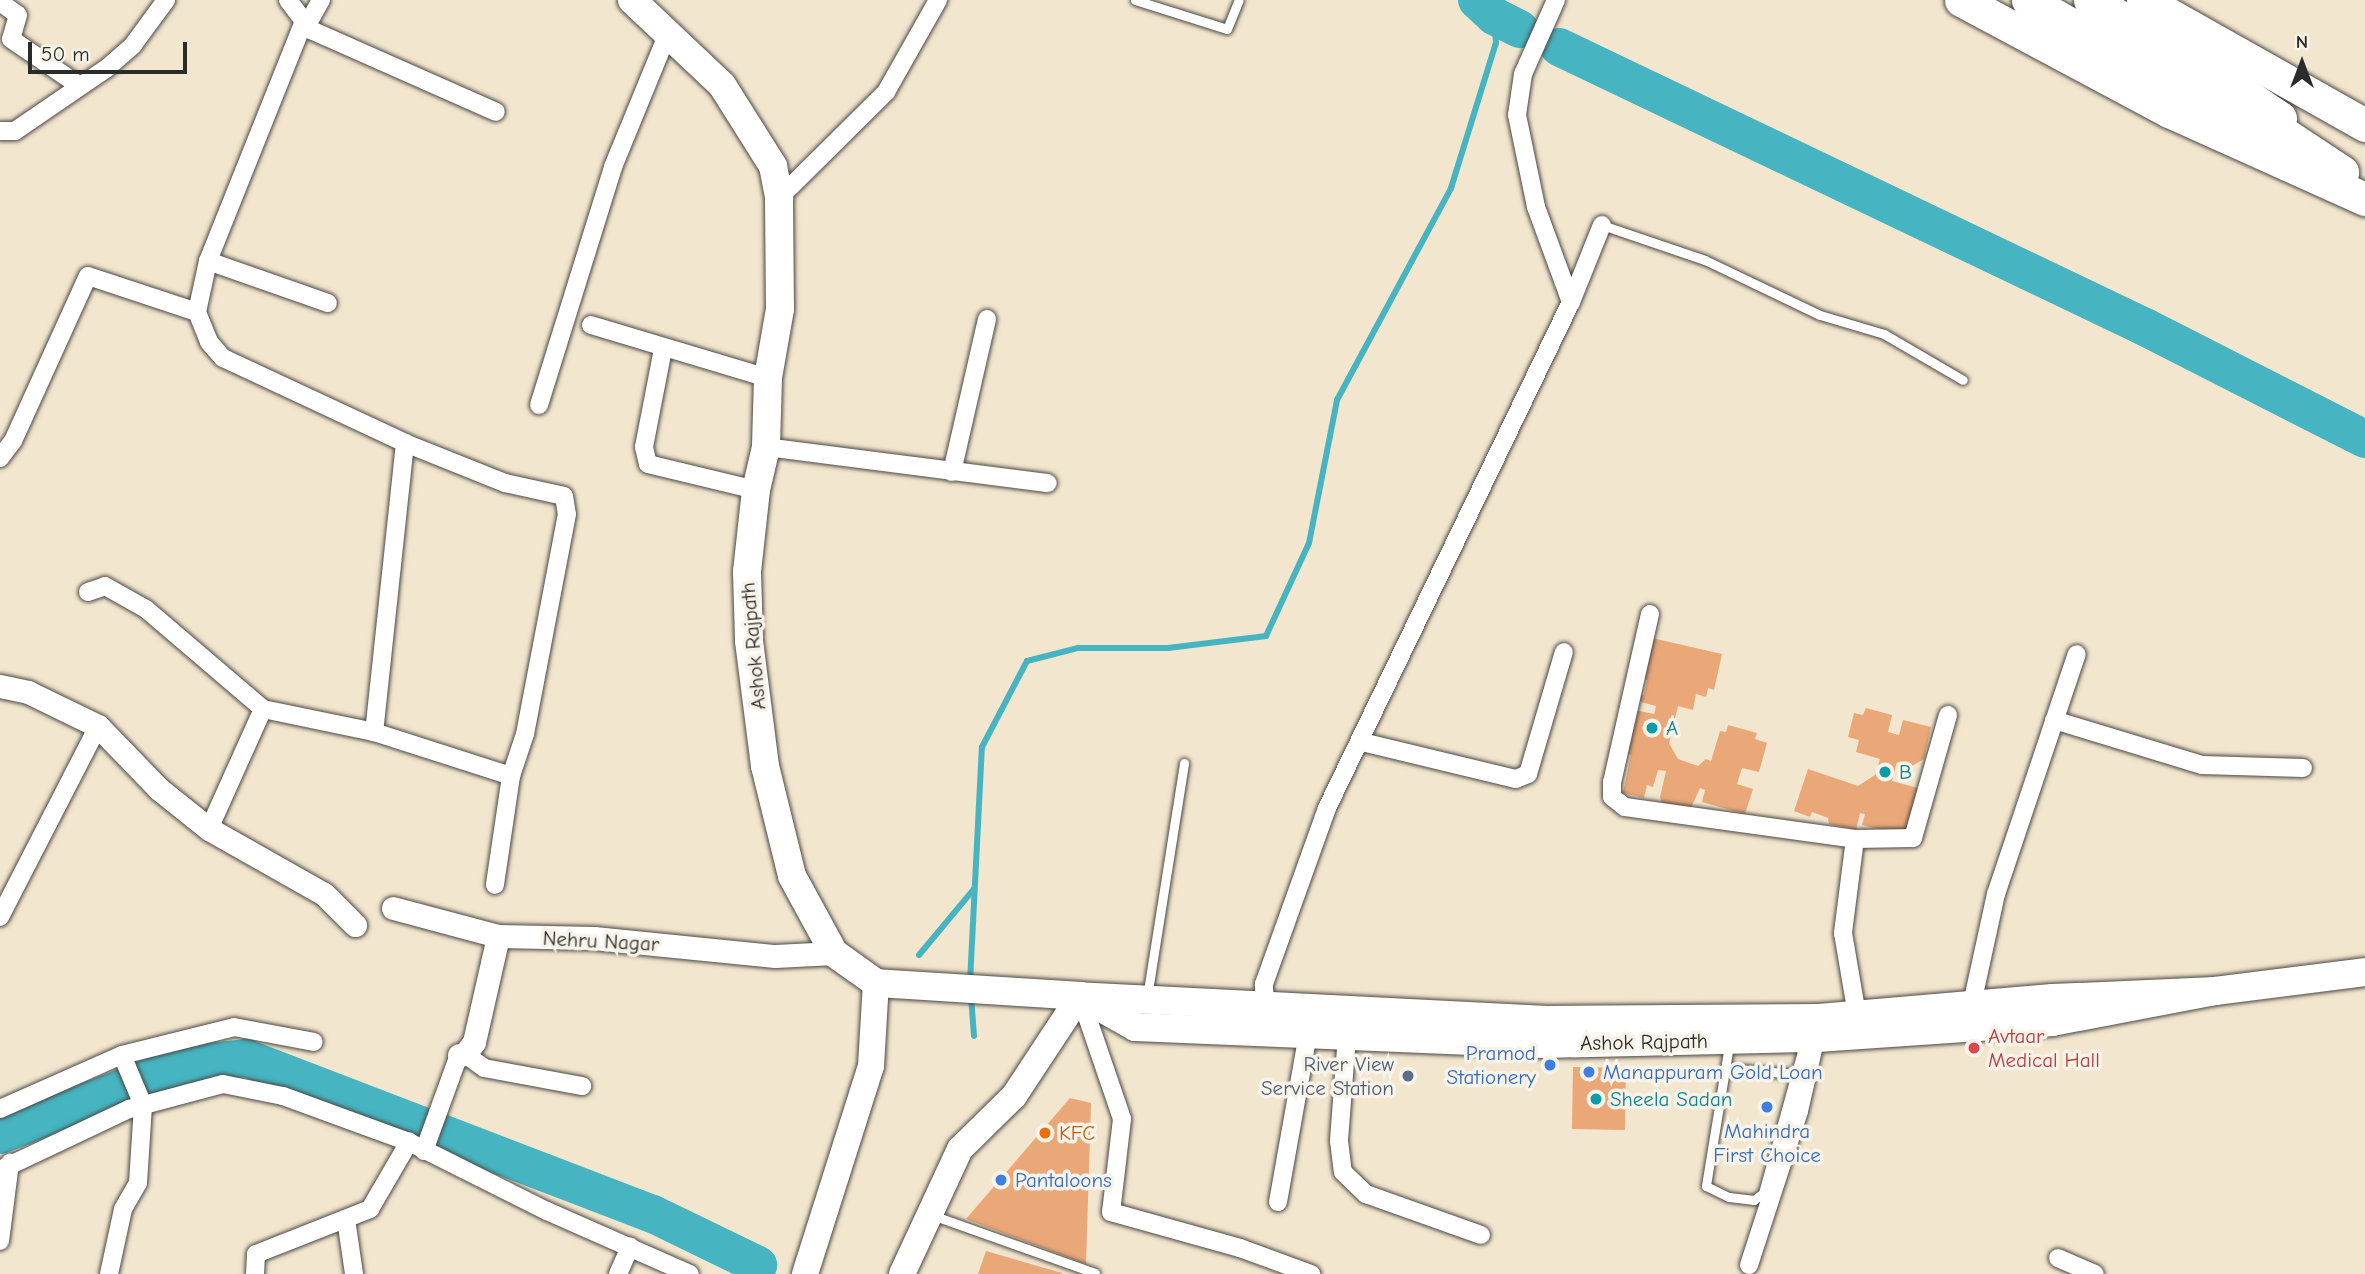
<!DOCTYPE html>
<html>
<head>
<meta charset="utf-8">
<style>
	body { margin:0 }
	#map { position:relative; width:2365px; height:1274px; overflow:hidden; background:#f3e6ce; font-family:"Comic Neue",sans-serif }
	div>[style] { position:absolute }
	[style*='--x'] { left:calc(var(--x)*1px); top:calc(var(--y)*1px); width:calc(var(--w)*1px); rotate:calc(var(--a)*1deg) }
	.stream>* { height:6px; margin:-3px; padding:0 3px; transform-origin:3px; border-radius:3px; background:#46b5c1 }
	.river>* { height:38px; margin:-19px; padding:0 19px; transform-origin:19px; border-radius:19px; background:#46b5c1 }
	.building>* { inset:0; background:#eaa879; transform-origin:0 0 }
	.roads { filter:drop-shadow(0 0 2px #494743) drop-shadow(0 0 2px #494743) }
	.service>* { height:9px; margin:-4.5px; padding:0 4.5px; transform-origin:4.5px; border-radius:4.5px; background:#fff }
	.minor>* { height:18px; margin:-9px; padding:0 9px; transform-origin:9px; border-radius:9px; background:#fff }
	.tertiary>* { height:23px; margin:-11.5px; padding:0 11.5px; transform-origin:11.5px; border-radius:11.5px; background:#fff }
	.secondary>* { height:26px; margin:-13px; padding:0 13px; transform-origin:13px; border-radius:13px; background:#fff }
	.primary>* { height:28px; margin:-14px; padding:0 14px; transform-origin:14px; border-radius:14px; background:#fff }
	.motorway>* { height:33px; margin:-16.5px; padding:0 16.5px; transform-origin:16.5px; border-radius:16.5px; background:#fff }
	.dots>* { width:19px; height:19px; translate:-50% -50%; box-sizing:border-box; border:4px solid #f7f3e8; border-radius:50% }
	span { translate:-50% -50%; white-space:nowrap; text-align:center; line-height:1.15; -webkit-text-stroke:7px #f7f3e8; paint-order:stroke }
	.street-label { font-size:21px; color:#2b2b2b }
	.culture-label { font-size:21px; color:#0d838f }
	.left { translate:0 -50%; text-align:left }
	.health-label { font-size:21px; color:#be3a42 }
	.shop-label { font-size:21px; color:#366cbe }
	.right { translate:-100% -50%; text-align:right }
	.service-label { font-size:21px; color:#4e5e75 }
	.food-label { font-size:21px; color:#c56008 }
	.north { position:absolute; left:2267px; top:28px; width:70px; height:70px; -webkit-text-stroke:5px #f7f3e8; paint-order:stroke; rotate:0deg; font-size:19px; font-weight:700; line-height:28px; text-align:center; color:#2b2b2b }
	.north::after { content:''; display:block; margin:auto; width:24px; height:32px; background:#2b2b2b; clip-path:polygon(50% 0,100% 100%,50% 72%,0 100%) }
	.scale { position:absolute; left:28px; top:42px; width:159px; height:32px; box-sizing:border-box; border:4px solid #2b2b2b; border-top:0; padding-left:9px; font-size:21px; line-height:24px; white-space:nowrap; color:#2b2b2b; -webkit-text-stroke:5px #f7f3e8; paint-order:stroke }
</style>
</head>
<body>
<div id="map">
	<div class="stream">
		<div style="--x:919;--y:955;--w:86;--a:-50.2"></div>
		<div style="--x:970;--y:982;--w:235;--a:-87.1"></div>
		<div style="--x:982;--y:747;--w:97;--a:-62.4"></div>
		<div style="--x:1027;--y:661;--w:53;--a:-14.3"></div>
		<div style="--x:1078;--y:648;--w:90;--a:0"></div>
		<div style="--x:1168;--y:648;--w:99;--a:-7"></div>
		<div style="--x:1266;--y:636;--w:102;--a:-65.2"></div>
		<div style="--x:1309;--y:543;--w:146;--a:-78.9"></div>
		<div style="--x:1337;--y:400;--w:241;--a:-61.7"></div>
		<div style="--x:1451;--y:188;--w:152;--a:-72.8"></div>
		<div style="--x:1496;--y:43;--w:27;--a:-94"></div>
		<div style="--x:971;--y:996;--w:40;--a:85.7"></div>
	</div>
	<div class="river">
		<div style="--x:1477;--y:0;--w:23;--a:43"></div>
		<div style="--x:1494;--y:16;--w:29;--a:27"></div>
		<div style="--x:1559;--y:47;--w:649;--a:25.54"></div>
		<div style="--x:2145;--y:327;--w:247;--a:27"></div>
		<div style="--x:0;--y:1135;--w:194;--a:-21.1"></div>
		<div style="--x:181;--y:1065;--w:65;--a:-6.1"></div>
		<div style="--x:246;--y:1058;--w:436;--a:21"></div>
		<div style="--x:653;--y:1214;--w:117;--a:25.9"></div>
	</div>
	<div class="building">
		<div style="clip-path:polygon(1652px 638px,1722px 654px,1714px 690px,1708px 688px,1706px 697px,1696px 694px,1693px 710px,1678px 706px,1669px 743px,1678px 759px,1698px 766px,1706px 759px,1711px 761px,1720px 731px,1726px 732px,1728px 725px,1757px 733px,1755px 739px,1767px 743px,1759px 772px,1742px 768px,1737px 784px,1753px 789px,1745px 814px,1702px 802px,1705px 790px,1700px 788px,1689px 812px,1663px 805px,1660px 797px,1666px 771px,1658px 770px,1653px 787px,1647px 785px,1644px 798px,1623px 793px,1631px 755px,1625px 753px,1635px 710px,1654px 714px,1656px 706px,1633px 700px,1635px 693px,1644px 695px,1647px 680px,1642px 679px)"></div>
		<div style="clip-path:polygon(1866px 708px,1892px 715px,1888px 732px,1899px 735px,1903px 720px,1931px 727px,1924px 759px,1912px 766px,1897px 762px,1892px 781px,1921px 789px,1904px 835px,1862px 825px,1865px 814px,1860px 813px,1856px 830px,1829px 824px,1828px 818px,1812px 812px,1810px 817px,1794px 811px,1808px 769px,1858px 786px,1875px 775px,1880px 759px,1856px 752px,1859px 740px,1848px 737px,1854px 713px,1863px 715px)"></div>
		<div style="left:1573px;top:1067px;width:53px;height:62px;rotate:1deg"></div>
		<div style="clip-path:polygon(1070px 1098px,1091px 1103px,1086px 1264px,966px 1219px)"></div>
		<div style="clip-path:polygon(986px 1251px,1062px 1273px,1062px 1274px,978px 1274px)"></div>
	</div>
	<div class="roads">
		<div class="service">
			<div style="--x:1135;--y:0;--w:96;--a:17.5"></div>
			<div style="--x:1227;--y:29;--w:31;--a:-68"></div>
			<div style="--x:1602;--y:225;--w:109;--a:18.8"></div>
			<div style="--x:1705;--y:260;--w:127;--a:25.6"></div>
			<div style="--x:1820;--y:315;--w:67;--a:16.5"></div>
			<div style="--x:1884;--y:334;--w:91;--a:30.2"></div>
			<div style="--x:1147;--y:997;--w:237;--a:-81"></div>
			<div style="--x:1729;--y:1045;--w:143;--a:99.3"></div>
			<div style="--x:1706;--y:1186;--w:25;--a:26"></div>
			<div style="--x:1729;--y:1197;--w:25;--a:7"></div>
			<div style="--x:1754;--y:1200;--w:11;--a:-38"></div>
			<div style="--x:1763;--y:1193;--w:155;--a:-74.6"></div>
			<div style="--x:1725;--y:1068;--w:71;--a:4.8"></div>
			<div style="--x:932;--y:1215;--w:173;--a:19.6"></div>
		</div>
		<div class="minor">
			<div style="--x:288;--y:0;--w:38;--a:53"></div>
			<div style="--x:311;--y:30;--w:202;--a:23.9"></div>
			<div style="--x:1556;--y:0;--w:81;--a:114"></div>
			<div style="--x:1523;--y:74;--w:41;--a:98.3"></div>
			<div style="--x:1517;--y:115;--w:94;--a:78.3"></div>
			<div style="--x:1536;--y:207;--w:101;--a:69.8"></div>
			<div style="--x:0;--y:2;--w:22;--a:36"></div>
			<div style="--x:18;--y:15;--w:25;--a:106"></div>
			<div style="--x:11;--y:39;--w:83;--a:34.3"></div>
			<div style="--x:306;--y:27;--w:31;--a:-61"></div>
			<div style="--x:0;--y:131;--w:15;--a:0"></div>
			<div style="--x:15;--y:131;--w:112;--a:-34.4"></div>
			<div style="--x:107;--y:68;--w:35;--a:-41"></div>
			<div style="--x:133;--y:45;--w:56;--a:-53.7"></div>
			<div style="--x:779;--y:198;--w:151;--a:-44.7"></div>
			<div style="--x:886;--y:92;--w:106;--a:-60.5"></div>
			<div style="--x:208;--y:261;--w:127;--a:19.3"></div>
			<div style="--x:197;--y:312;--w:52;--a:-77.8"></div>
			<div style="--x:208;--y:261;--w:255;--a:-68.2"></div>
			<div style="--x:591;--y:325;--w:185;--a:16.7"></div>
			<div style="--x:663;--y:349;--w:100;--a:101"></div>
			<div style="--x:644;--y:447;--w:17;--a:77"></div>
			<div style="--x:648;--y:464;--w:111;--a:13.5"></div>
			<div style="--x:539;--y:405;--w:249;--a:-72.7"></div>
			<div style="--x:613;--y:167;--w:145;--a:-67.7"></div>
			<div style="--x:405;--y:443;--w:291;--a:96.1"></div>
			<div style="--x:374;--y:732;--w:144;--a:17.8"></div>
			<div style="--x:766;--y:447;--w:284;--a:7.3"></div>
			<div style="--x:0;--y:458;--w:21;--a:-53"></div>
			<div style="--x:13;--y:441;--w:181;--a:-65.6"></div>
			<div style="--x:88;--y:276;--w:115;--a:18.3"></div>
			<div style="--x:197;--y:312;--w:32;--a:68"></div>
			<div style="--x:209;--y:342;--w:21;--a:49"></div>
			<div style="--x:223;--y:358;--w:201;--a:25"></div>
			<div style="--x:405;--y:443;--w:108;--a:21.8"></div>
			<div style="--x:505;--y:483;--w:60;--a:12.4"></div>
			<div style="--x:564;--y:496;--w:18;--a:81"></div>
			<div style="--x:567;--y:514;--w:224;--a:100.8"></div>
			<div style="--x:525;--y:734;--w:44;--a:108.4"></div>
			<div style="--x:511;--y:776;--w:110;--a:98.4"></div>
			<div style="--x:952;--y:472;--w:157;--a:-77.1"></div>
			<div style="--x:88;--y:592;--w:18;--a:-19"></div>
			<div style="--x:105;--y:586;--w:47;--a:29.3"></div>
			<div style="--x:146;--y:609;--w:154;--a:40.5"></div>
			<div style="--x:263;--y:709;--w:113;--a:11.7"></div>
			<div style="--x:1650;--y:614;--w:172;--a:102.7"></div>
			<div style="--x:1612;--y:782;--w:15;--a:90"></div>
			<div style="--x:1612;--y:797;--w:16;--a:38"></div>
			<div style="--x:1625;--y:807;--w:232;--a:7.9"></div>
			<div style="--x:1855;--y:839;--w:95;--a:97.3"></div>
			<div style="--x:1843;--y:933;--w:83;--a:80.3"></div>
			<div style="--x:2054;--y:720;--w:155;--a:16.9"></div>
			<div style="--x:2202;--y:765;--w:101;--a:1.7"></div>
			<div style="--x:1362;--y:742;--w:158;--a:13.5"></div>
			<div style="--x:1516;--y:779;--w:13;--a:-23"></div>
			<div style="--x:1528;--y:774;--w:127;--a:-73.6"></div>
			<div style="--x:209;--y:829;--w:132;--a:-65.8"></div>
			<div style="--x:1855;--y:839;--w:58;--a:-1"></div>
			<div style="--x:1913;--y:838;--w:128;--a:-74.1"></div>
			<div style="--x:0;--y:917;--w:215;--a:-62.8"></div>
			<div style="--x:1080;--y:996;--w:130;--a:71.1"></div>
			<div style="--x:1122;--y:1119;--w:94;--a:96.7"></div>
			<div style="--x:1111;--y:1212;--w:134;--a:15.6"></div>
			<div style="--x:1240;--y:1248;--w:76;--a:20.1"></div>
			<div style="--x:1265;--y:1006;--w:22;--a:-93"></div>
			<div style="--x:1264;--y:984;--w:187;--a:-70.3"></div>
			<div style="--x:1327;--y:808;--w:562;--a:-64.26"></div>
			<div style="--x:1571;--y:302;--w:83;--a:-68.1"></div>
			<div style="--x:1970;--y:1013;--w:122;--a:-77.7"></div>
			<div style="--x:1996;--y:894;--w:253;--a:-71.4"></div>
			<div style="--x:1347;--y:1036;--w:105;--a:94.4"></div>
			<div style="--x:1339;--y:1141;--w:31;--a:83"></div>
			<div style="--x:1343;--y:1172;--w:32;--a:44"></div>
			<div style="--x:1366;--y:1194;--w:122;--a:19.6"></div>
			<div style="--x:465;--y:1054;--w:24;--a:36"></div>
			<div style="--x:484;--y:1068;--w:100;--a:10.4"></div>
			<div style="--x:0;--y:1109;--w:133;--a:-23.9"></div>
			<div style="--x:122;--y:1055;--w:115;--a:-14"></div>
			<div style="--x:234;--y:1027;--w:81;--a:10.6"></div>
			<div style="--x:424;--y:1151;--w:102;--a:-70"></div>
			<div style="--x:0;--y:1170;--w:143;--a:-25.3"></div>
			<div style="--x:129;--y:1109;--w:97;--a:-14.9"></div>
			<div style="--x:223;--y:1084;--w:61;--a:11.3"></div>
			<div style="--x:283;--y:1096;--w:134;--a:20.1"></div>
			<div style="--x:409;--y:1142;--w:154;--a:26.6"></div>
			<div style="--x:547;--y:1211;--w:156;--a:23.8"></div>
			<div style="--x:1278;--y:1202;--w:171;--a:-79.9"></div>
			<div style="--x:346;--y:1219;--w:56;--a:81.7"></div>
			<div style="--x:0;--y:1241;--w:79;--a:-82.7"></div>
			<div style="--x:2058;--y:1258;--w:40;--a:23.4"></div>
			<div style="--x:1749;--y:1265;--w:162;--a:-72"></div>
			<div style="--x:1799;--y:1111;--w:85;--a:-77.1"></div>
			<div style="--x:109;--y:1274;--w:66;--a:-77.8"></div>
			<div style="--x:123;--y:1209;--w:30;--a:-60"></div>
			<div style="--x:138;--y:1183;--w:78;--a:-86.3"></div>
			<div style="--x:143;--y:1105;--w:54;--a:-112.8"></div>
			<div style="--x:255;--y:1274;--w:20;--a:-87"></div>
			<div style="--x:256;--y:1254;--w:123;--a:-21.5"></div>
			<div style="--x:370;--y:1209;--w:78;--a:-59.8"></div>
			<div style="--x:618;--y:1274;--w:30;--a:-66"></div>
		</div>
		<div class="tertiary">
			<div style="--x:0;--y:686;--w:29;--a:12"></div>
			<div style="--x:28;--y:692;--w:78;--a:25.9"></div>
			<div style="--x:98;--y:726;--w:88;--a:45.9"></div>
			<div style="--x:159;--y:789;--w:64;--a:38.7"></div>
			<div style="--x:209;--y:829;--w:132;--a:29.5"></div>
			<div style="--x:324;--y:894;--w:44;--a:45"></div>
			<div style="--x:393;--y:908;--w:109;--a:14.9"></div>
			<div style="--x:459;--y:1055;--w:6;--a:-9"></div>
			<div style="--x:465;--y:1054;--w:15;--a:-53"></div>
			<div style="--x:474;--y:1042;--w:109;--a:-77.2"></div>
			<div style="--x:498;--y:936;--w:96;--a:1.2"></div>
			<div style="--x:594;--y:938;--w:182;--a:5.7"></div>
			<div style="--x:775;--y:956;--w:59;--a:-2.9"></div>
		</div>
		<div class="secondary">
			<div style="--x:805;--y:1274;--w:218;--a:-72.4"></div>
			<div style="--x:871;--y:1066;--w:83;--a:-86.6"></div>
			<div style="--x:902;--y:1274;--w:138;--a:-65.1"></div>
			<div style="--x:960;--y:1149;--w:76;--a:-44.5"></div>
			<div style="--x:1014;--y:1096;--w:120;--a:-56.6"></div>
		</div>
		<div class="primary">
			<div style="--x:632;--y:0;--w:124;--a:43.4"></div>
			<div style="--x:722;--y:85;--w:96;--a:57.8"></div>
			<div style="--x:773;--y:166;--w:33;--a:79"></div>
			<div style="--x:779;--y:198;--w:111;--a:89.5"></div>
			<div style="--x:780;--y:309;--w:70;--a:99.9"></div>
			<div style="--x:768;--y:378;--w:69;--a:91.7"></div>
			<div style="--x:766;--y:447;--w:44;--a:103.1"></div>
			<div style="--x:756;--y:490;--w:82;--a:96.3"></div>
			<div style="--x:747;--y:572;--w:69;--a:88.3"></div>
			<div style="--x:749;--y:641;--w:126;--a:82.7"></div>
			<div style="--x:765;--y:766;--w:113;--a:76.2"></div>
			<div style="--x:792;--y:876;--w:88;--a:61.4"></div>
			<div style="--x:834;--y:953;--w:52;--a:35.5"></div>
			<div style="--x:876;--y:983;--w:204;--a:3.6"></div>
			<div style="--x:2215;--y:991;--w:163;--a:177.5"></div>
			<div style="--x:2052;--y:998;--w:234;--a:175.1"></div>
			<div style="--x:1819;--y:1018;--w:272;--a:179.6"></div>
			<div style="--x:1547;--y:1020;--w:468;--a:-177.1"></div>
			<div style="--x:1080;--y:996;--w:63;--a:29.4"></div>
			<div style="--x:1135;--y:1027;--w:409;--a:2.4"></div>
			<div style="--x:1544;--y:1044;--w:273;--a:-1.3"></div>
			<div style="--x:1817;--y:1038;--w:236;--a:-3.9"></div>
			<div style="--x:2052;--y:1022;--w:166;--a:-10.8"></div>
			<div style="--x:2215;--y:991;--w:151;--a:-7.2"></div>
		</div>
		<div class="motorway">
			<div style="--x:1961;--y:0;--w:236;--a:28.1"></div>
			<div style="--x:2169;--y:111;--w:215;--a:24.2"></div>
			<div style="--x:2028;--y:0;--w:274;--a:29.6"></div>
			<div style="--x:2090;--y:0;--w:108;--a:29.4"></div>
			<div style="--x:2184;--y:53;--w:116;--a:34.1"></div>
			<div style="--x:2143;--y:0;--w:255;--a:29.4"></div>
			<div style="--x:2253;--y:113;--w:107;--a:33.5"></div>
		</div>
	</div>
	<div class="dots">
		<div style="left:1652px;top:728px;background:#0f9aa8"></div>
		<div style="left:1885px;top:772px;background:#0f9aa8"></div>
		<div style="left:1974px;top:1048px;background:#e0444e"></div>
		<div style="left:1550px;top:1065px;background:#3f7fe0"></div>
		<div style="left:1589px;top:1072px;background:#3f7fe0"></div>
		<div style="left:1408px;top:1076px;background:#5c6f8a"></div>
		<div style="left:1596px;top:1099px;background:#0f9aa8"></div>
		<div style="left:1767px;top:1107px;background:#3f7fe0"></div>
		<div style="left:1045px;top:1133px;background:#e8710a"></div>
		<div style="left:1001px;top:1180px;background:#3f7fe0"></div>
	</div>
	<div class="street-label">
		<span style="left:753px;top:646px;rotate:-95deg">Ashok Rajpath</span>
		<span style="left:601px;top:941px;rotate:3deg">Nehru Nagar</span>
		<span style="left:1644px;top:1042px;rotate:-1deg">Ashok Rajpath</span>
	</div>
	<div class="culture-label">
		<span class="left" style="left:1666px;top:728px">A</span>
		<span class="left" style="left:1899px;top:772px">B</span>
		<span class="left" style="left:1610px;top:1099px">Sheela Sadan</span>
	</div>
	<div class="health-label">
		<span class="left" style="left:1988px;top:1048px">Avtaar<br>Medical Hall</span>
	</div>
	<div class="shop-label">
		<span class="right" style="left:1536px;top:1065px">Pramod<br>Stationery</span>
		<span class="left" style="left:1603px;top:1072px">Manappuram Gold Loan</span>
		<span style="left:1767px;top:1143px">Mahindra<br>First Choice</span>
		<span class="left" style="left:1015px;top:1180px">Pantaloons</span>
	</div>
	<div class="service-label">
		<span class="right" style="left:1394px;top:1076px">River View<br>Service Station</span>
	</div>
	<div class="food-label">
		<span class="left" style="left:1059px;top:1133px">KFC</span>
	</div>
	<div class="north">N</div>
	<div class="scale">50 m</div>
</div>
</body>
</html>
